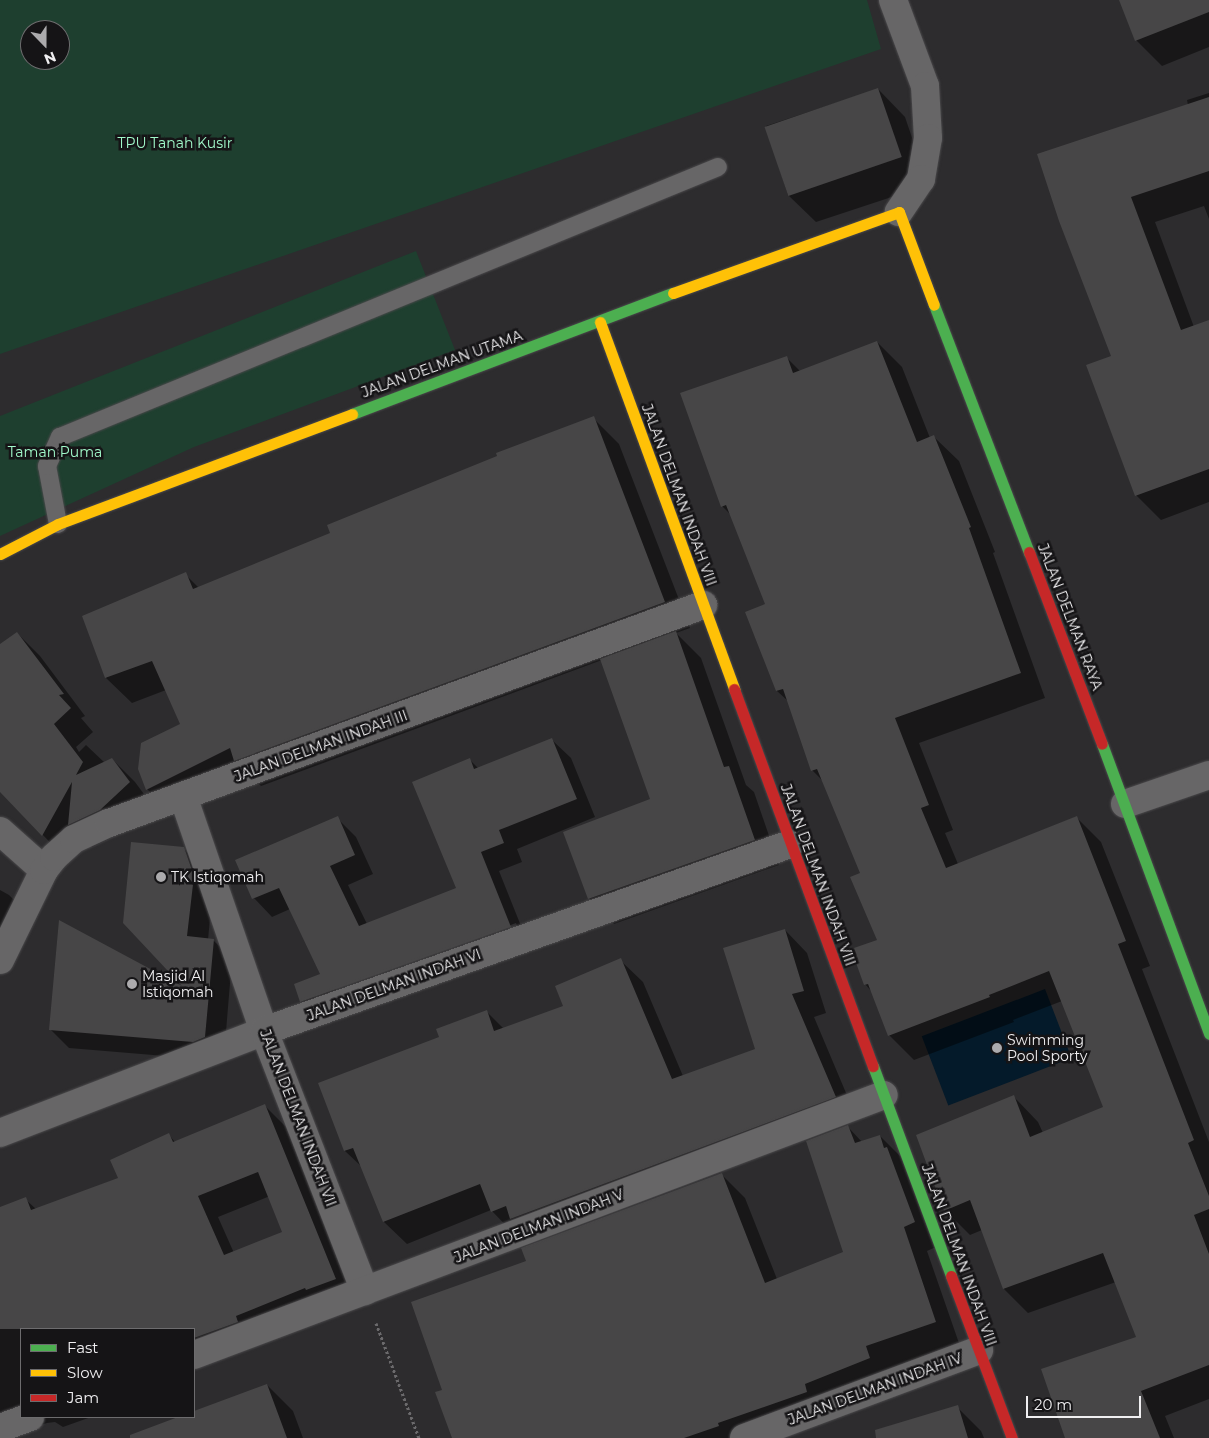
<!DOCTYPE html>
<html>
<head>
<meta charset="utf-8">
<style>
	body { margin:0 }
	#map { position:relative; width:1209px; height:1438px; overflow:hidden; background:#2d2c2e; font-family:Montserrat,sans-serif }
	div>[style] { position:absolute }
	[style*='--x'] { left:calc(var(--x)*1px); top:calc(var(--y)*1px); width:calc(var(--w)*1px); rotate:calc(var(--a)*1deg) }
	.green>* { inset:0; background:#1e3f2f }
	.water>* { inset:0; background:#041a2a; transform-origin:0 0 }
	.shadow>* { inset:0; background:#0007 }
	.building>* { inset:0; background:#474647; transform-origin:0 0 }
	.path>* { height:3px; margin-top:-1.5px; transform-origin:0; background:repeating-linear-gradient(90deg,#6b6a6c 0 2.5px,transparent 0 5px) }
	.roads { filter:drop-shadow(0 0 1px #4a494b) drop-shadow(0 0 1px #4a494b) }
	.lane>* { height:18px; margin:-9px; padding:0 9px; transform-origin:9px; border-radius:9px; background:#676667 }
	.street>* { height:28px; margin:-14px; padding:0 14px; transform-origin:14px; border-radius:14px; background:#676667 }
	.fast>* { height:11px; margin:-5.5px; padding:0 5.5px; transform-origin:5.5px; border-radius:5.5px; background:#4caf50 }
	.slow>* { height:11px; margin:-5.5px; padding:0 5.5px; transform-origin:5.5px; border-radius:5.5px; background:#ffc107 }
	.jam>* { height:11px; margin:-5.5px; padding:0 5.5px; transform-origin:5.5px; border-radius:5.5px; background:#c62828 }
	.dots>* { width:14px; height:14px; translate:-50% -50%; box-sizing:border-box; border:2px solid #151416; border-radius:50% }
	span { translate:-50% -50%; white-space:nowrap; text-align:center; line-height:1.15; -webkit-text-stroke:5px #151416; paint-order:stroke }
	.park-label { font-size:14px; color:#a1facb }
	.street-label { font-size:14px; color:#f0eff1 }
	.poi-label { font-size:14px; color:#f0eff1 }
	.left { translate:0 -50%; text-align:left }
	.legend { position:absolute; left:20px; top:1328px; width:175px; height:90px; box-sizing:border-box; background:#151416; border:1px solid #6d6c6e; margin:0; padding:6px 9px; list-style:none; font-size:15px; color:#f0eff1 }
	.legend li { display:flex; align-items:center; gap:10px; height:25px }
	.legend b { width:25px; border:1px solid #6d6c6e }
	.north { position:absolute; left:20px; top:20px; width:50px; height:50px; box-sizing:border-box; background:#151416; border:1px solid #6d6c6e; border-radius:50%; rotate:158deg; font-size:14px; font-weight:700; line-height:20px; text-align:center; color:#f0eff1 }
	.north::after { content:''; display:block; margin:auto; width:18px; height:22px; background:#acabad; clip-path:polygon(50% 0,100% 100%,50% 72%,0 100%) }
	.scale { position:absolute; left:1026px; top:1396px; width:115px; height:22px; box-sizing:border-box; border:2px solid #f0eff1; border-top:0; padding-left:6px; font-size:15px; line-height:18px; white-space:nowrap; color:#f0eff1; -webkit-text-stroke:4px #151416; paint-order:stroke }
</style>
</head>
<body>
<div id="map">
	<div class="green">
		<div style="clip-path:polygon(evenodd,0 0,867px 0,881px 49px,0 354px,0 0,30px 30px,60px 30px,60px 60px,30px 60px,30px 30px)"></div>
		<div style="clip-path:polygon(416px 251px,455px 350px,194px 447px,0 536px,0 416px)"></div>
	</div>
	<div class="water">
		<div style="left:1045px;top:989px;width:74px;height:132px;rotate:69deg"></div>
	</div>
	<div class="shadow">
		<div style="clip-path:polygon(1120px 0,1209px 0,1209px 47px,1162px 66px,1136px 40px)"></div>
		<div style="clip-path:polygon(878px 89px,905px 117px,928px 185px,816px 222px,788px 195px,766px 126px)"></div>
		<div style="clip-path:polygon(1209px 93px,1209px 219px,1204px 206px,1155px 222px,1194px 327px,1209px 321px,1209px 502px,1161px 520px,1136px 495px,1113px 357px,1060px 220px,1188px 105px,1187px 100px)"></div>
		<div style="clip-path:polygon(877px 342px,902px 367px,930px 438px,934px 437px,959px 461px,995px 552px,993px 553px,1045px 698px,919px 743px,953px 830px,945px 833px,958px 864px,1076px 817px,1101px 842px,1150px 966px,1142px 969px,1209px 1142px,1209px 1399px,1165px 1416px,1174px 1438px,1066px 1438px,1137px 1338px,1116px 1282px,1028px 1313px,1004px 1289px,982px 1230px,970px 1235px,945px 1210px,1014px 1097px,1038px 1122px,1043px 1133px,1104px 1108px,1062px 1001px,1013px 1020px,1014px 1022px,914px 1060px,889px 1035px,873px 993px,865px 984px,878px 941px,861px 873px,825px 783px,812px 770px,789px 702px,777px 691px,767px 604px,732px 516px,722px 506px,786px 357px,801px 372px)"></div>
		<div style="clip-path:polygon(593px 418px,619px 444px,690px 628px,676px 633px,701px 658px,746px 785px,754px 792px,779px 865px,614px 924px,589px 898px,652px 799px,602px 660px,261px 786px,251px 776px,173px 815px,147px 789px,181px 725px,166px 690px,132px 703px,106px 678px,185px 574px,199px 588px,331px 534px)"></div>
		<div style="clip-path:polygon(17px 633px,40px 656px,85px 716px,81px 718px,93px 732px,76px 747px,79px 752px,86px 745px,105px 763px,112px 759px,135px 782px,152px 805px,123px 832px,92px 847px,79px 833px,65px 858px,18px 809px,0 782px,0 646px)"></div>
		<div style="clip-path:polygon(evenodd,552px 740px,571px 758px,595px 817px,517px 849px,522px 862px,499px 871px,529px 946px,320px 1020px,301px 1001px,322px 975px,290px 909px,272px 917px,254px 898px,337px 818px,356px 837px,373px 874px,348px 885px,367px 924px,457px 889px,470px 760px,479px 769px,552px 740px,516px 923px,517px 926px,336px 990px,336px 988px,516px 923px)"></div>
		<div style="clip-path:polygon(183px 848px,202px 867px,212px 896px,208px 940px,213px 940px,232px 959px,224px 1056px,213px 1060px,69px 1048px,50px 1029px,187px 990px)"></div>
		<div style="clip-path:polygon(0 890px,9px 895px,25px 911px,0 956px)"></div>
		<div style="clip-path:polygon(785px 930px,807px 953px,826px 1013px,814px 1017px,857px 1119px,514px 1234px,491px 1210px,407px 1244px,384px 1222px,363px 1168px,345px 1151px,320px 1084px,441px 1038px,486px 1011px,504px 1029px,565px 1007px,620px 960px,643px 982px,683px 1076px,757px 1049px)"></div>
		<div style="clip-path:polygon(evenodd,265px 1106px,286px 1127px,356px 1300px,194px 1369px,194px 1329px,21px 1329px,21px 1417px,91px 1417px,63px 1427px,55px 1422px,47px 1423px,0 1438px,0 1208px,25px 1199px,36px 1209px,120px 1178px,169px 1135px,175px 1142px,265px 1106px,270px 1196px,284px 1232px,234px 1253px,218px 1217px,270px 1196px)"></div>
		<div style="clip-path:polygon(848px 1127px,862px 1142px,880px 1136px,904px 1160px,938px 1246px,927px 1251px,960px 1346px,766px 1438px,454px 1438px,443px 1390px,527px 1262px,721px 1174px,745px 1198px,777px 1279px,844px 1253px)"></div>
		<div style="clip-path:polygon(267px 1385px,293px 1411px,303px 1438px,134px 1438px,182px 1417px,194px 1417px,194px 1412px)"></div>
		<div style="clip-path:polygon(957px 1407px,981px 1431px,984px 1438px,887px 1438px)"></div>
	</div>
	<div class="building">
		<div style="clip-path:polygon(1119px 0,1209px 0,1209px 12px,1135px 41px)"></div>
		<div style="left:878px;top:88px;width:73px;height:120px;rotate:71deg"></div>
		<div style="clip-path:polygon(1209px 97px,1209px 171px,1131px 197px,1181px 330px,1209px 320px,1209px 469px,1135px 496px,1086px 365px,1111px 356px,1059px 221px,1037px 154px)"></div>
		<div style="clip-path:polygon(877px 341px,917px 442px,934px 435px,971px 527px,969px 528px,1021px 673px,895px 718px,929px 805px,921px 808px,946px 868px,1077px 816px,1126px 941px,1118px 944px,1194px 1140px,1188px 1143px,1209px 1196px,1209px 1209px,1194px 1215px,1209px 1254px,1209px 1365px,1141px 1391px,1160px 1438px,1065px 1438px,1041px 1369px,1136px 1337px,1103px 1253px,1003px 1289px,970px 1200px,944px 1211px,916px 1135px,1014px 1095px,1030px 1137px,1103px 1107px,1049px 971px,989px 995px,990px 997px,888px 1036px,868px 984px,864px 985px,851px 949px,877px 940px,850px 877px,860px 873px,817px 769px,811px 771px,783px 689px,776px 691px,745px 612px,765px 604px,726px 505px,721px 507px,680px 393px,787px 356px,793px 373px)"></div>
		<div style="clip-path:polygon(594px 416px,665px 602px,234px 761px,230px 748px,146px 790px,138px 769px,141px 743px,180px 724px,152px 661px,105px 678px,82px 616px,186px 572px,193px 589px,330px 533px,327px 525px,497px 456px,496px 453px)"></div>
		<div style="clip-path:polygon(676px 631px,724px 767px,729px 766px,755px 840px,588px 899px,563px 832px,650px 799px,600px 659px)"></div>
		<div style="clip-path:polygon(17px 632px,64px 694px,59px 695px,71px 708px,54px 724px,83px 762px,76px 775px,112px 758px,130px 782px,100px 810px,68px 825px,72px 782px,42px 836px,0 792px,0 644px)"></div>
		<div style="clip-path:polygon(552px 738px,577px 799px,499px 830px,504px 843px,481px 852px,511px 927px,300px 1002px,294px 984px,320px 974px,279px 888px,252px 899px,235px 860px,338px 816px,355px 855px,330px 866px,359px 926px,456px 888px,412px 782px,470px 758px,474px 769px)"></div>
		<div style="clip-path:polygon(131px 842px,184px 847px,194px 876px,187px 936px,214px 939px,205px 1037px,193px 1042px,49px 1030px,59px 920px,182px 986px,123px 923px)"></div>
		<div style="clip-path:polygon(785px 929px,804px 991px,792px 994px,836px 1097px,510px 1219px,506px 1206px,491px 1212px,480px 1184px,383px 1222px,353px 1148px,344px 1151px,318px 1083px,439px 1037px,436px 1029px,487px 1010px,494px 1031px,563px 1006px,555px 986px,621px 958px,672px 1079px,755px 1049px,723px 948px)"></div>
		<div style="clip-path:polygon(evenodd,265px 1104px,336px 1279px,306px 1290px,305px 1288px,236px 1316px,238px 1322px,194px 1338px,194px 1329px,0 1329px,0 1207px,26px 1197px,31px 1210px,118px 1178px,110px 1160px,169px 1133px,173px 1142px,265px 1104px,258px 1172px,282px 1232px,224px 1255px,198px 1196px,258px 1172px)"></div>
		<div style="clip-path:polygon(848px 1125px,855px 1143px,880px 1135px,884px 1148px,887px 1147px,915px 1222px,904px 1227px,936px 1322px,866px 1346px,870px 1358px,805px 1384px,807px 1392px,718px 1423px,719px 1426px,684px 1438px,452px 1438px,435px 1392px,442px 1390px,411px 1302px,526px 1261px,521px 1248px,722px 1173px,765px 1283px,843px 1252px,806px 1141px)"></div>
		<div style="clip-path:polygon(267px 1384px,287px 1438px,130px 1438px,130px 1435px,178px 1417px,194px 1417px,194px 1411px)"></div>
		<div style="clip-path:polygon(958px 1405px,968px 1438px,876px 1438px,875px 1430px)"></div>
	</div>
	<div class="path">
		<div style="--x:376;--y:1323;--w:123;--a:69.5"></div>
	</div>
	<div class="roads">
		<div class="lane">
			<div style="--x:58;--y:524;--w:59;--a:-100.7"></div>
			<div style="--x:47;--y:466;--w:32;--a:-66"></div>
			<div style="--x:60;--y:437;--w:711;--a:-22.31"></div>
		</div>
		<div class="street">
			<div style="--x:893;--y:0;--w:92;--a:69.6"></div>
			<div style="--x:925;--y:86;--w:52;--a:86.7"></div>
			<div style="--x:928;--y:138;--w:42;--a:99.7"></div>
			<div style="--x:921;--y:179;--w:40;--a:124"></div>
			<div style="--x:183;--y:796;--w:249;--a:71"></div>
			<div style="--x:264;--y:1031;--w:279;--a:68.8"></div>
			<div style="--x:1125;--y:804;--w:89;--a:-19"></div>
			<div style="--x:0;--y:831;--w:59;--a:41.6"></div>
			<div style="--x:0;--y:960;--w:100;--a:-63.9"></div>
			<div style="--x:44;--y:870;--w:16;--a:-52"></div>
			<div style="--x:54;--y:857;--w:27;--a:-42"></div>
			<div style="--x:74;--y:839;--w:38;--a:-25"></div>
			<div style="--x:109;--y:823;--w:633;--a:-20.15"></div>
			<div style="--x:0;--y:1133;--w:283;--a:-21.1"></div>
			<div style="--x:264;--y:1031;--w:558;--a:-19.57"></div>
			<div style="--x:194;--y:1355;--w:737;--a:-20.65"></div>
			<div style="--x:0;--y:1428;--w:32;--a:-20"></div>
			<div style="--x:744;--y:1438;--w:251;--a:-20.5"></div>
		</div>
		<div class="fast">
			<div style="--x:934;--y:305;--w:265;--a:69"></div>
			<div style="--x:352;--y:414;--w:343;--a:-20.7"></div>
			<div style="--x:1102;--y:744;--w:309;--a:69.7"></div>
			<div style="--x:873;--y:1066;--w:224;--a:69.6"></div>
		</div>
		<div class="slow">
			<div style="--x:673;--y:293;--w:240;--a:-19.7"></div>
			<div style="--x:899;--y:212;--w:99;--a:69.4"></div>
			<div style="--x:600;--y:322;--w:391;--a:69.9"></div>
			<div style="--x:0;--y:554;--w:65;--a:-27.3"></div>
			<div style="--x:58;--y:524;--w:314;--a:-20.5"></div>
		</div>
		<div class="jam">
			<div style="--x:1029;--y:552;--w:205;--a:69.2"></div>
			<div style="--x:734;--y:689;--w:402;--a:69.8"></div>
			<div style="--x:951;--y:1276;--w:173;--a:69.4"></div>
		</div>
	</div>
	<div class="dots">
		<div style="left:161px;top:877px;background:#acabad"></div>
		<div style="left:132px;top:984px;background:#acabad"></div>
		<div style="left:997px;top:1048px;background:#acabad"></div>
	</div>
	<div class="park-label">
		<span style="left:175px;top:143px">TPU Tanah Kusir</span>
		<span style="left:55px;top:452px">Taman Puma</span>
	</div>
	<div class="street-label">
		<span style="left:442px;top:364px;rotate:-20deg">JALAN DELMAN UTAMA</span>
		<span style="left:679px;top:495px;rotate:70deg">JALAN DELMAN INDAH VIII</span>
		<span style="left:1070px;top:617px;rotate:69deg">JALAN DELMAN RAYA</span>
		<span style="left:321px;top:746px;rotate:-20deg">JALAN DELMAN INDAH III</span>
		<span style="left:818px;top:875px;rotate:70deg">JALAN DELMAN INDAH VIII</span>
		<span style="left:394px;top:985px;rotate:-20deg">JALAN DELMAN INDAH VI</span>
		<span style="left:298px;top:1118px;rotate:69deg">JALAN DELMAN INDAH VII</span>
		<span style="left:539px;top:1226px;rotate:-21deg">JALAN DELMAN INDAH V</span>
		<span style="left:959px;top:1255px;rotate:70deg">JALAN DELMAN INDAH VIII</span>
		<span style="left:875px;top:1389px;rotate:-20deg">JALAN DELMAN INDAH IV</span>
	</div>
	<div class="poi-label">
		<span class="left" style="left:171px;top:877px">TK Istiqomah</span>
		<span class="left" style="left:142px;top:984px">Masjid Al<br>Istiqomah</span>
		<span class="left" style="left:1007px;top:1048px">Swimming<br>Pool Sporty</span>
	</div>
	<ul class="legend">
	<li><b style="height:6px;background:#4caf50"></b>Fast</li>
	<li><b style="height:6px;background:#ffc107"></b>Slow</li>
	<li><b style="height:6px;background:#c62828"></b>Jam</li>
	</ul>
	<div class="north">N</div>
	<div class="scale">20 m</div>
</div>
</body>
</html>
